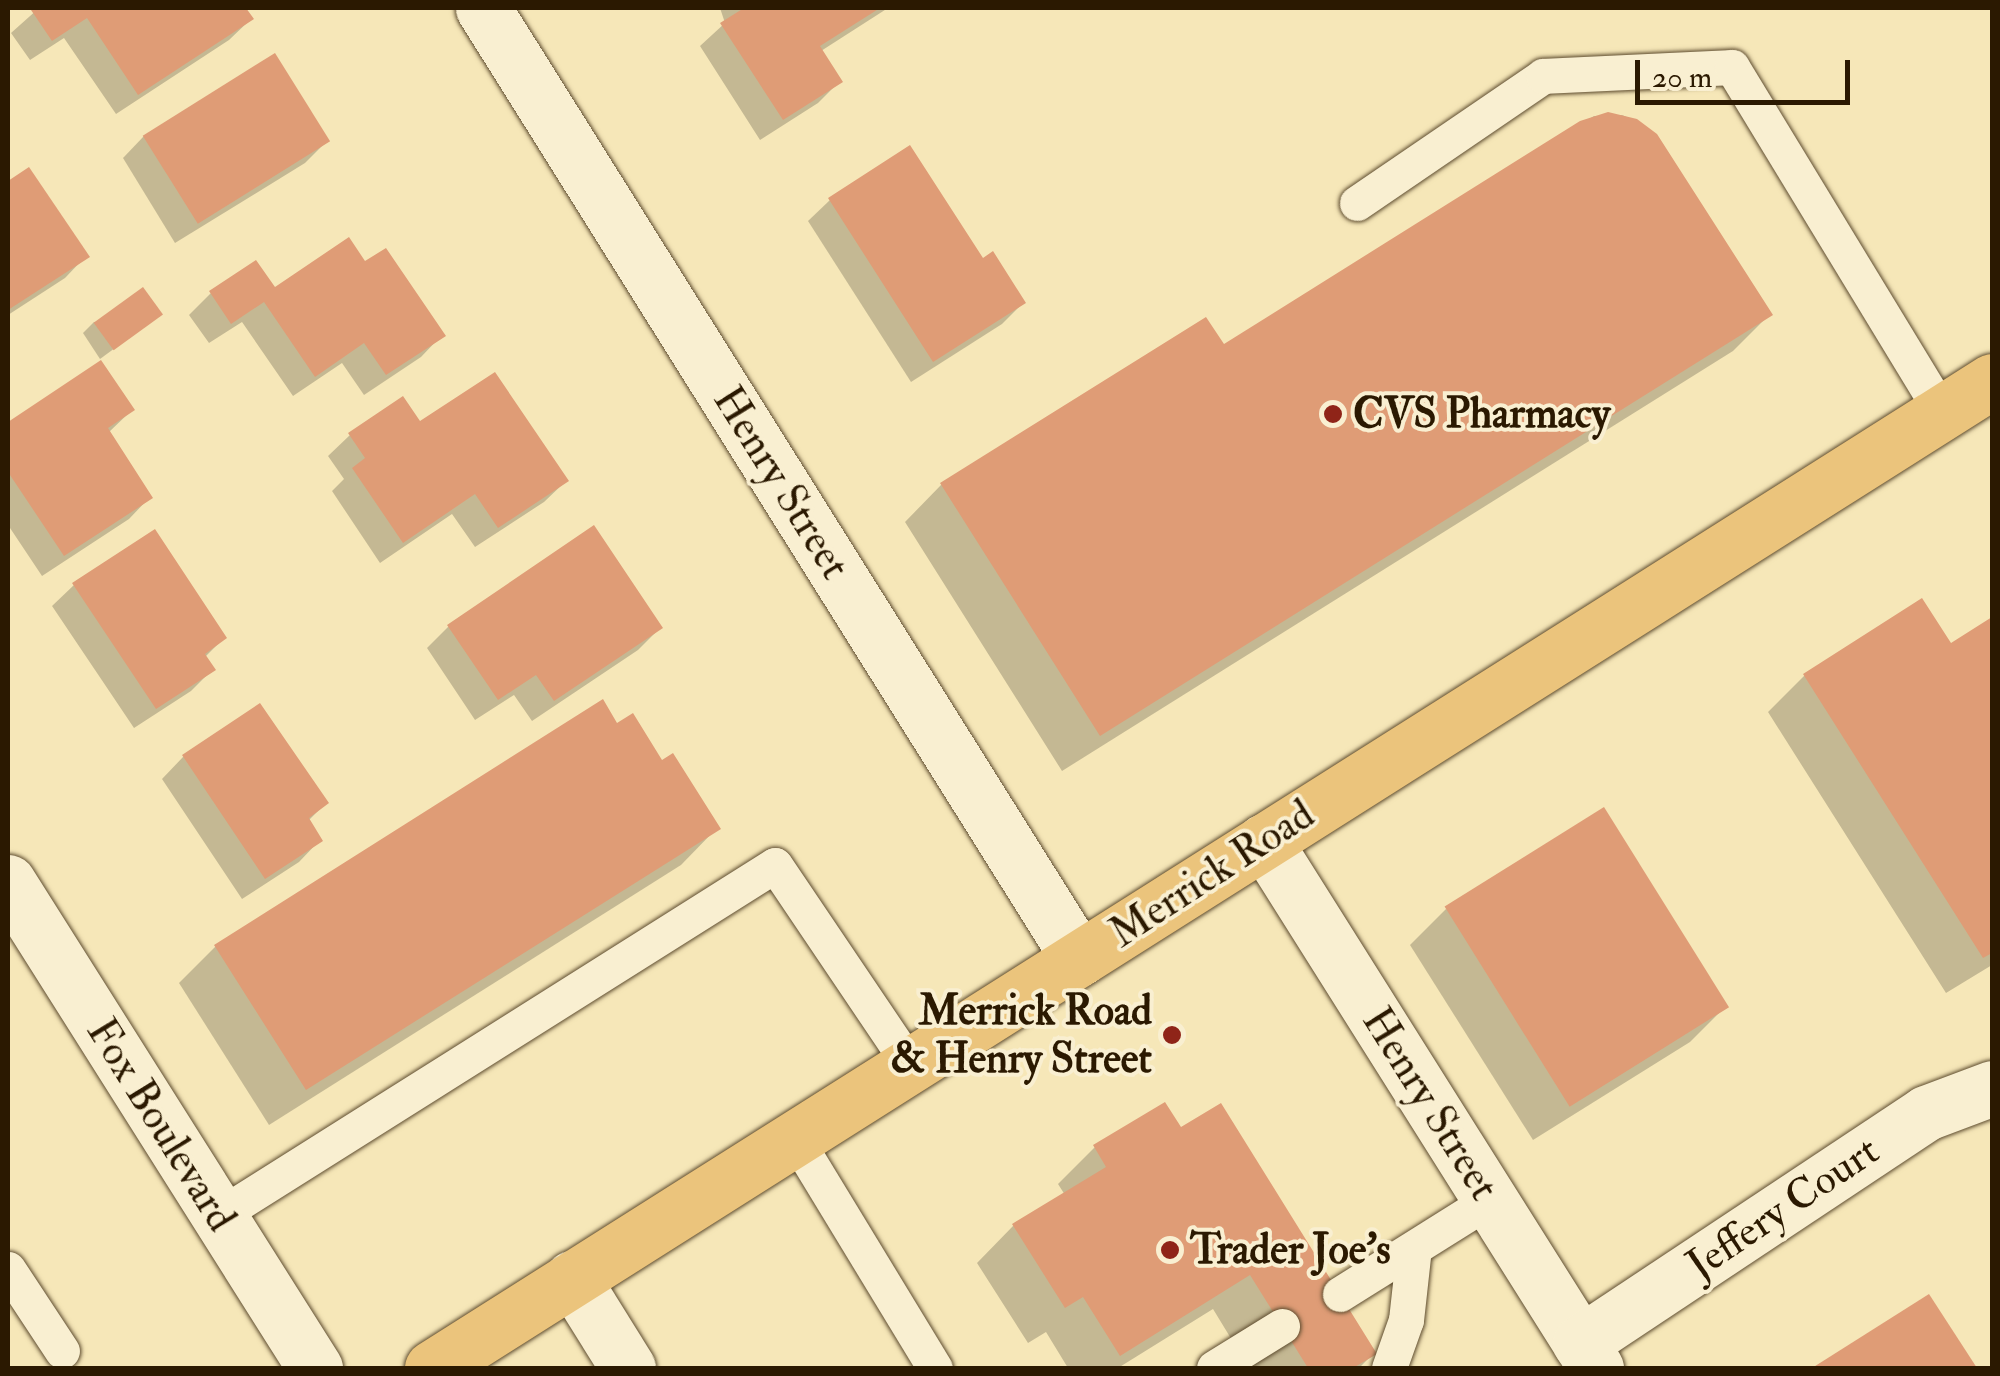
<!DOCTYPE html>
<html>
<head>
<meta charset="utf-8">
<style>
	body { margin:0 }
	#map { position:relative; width:2000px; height:1376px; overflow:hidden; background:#f6e7b8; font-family:"IM FELL Double Pica",serif }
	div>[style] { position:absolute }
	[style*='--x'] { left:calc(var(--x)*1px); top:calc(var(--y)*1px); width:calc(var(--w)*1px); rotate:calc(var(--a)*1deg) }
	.shadow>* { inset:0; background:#0003 }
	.building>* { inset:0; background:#df9c76; transform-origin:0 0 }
	.roads { filter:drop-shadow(0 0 2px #5e4c2f) drop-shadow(0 0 2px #5e4c2f) }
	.service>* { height:35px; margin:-17.5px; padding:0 17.5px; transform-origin:17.5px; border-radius:17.5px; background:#f9efd1 }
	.minor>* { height:55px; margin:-27.5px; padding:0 27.5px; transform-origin:27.5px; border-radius:27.5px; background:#f9efd1 }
	.primary>* { height:55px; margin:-27.5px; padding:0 27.5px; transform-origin:27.5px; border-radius:27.5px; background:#ebc47c }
	.dots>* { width:28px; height:28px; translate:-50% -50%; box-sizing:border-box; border:5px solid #f9efd1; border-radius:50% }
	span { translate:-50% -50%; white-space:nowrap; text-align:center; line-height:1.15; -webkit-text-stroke:8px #f9efd1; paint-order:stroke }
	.poi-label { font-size:42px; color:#2b1901; font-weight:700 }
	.left { translate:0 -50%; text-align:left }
	.right { translate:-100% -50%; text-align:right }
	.street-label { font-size:42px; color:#2b1901 }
	.frame { position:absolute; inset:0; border:10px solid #2b1901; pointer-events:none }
	.scale { position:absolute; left:1635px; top:60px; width:215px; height:45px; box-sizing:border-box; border:5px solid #2b1901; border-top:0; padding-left:12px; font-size:30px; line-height:35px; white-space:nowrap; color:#2b1901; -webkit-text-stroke:8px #f9efd1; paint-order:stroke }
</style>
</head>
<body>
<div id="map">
	<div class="shadow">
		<div style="clip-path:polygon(39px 8px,243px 8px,251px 19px,229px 40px,116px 114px,64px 38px,30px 60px,11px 33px)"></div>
		<div style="clip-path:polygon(720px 8px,888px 8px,821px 51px,840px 81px,818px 103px,760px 140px,700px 46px,725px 23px)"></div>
		<div style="clip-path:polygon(1622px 115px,1636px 121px,1769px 315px,1733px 351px,1062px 771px,905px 522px,941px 485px,1206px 320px,1223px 348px,1594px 116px)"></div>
		<div style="clip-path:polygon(144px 136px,327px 141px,305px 163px,175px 243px,123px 158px)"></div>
		<div style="clip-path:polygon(29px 170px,86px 256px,65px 278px,8px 315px,8px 184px)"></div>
		<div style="clip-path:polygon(830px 200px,982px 261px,1023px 303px,1002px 324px,911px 382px,808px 221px)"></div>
		<div style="clip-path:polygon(365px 265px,442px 335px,421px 357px,364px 395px,342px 363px,293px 396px,242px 322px,209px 343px,189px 315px,211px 293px,274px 290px)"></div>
		<div style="clip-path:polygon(160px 315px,100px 359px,83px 333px,94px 322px)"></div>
		<div style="clip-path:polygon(101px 363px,132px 410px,108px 433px,150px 497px,129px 519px,42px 576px,8px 525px,8px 425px)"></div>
		<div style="clip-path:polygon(419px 424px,566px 481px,544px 502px,475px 547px,452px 514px,380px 563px,332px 491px,344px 479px,328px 456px,350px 435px)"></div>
		<div style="clip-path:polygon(74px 585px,224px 638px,204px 658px,212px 670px,191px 691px,134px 728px,52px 606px)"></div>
		<div style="clip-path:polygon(1992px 620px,1992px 965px,1946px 993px,1768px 712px,1804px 676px,1950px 646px)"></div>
		<div style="clip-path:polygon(448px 627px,660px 628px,638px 650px,532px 721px,514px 695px,475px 720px,427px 648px)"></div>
		<div style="clip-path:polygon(260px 706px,326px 803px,308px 821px,320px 840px,299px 862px,242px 899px,162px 779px,183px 757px)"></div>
		<div style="clip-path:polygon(617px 727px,661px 764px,717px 828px,681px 865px,269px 1125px,179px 983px,215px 947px)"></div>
		<div style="clip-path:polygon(1446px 909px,1726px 1006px,1690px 1042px,1533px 1140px,1410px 945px)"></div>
		<div style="clip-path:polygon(1095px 1147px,1374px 1353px,1359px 1368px,1249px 1368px,1213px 1309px,1118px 1368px,1068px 1368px,1046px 1332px,1028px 1343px,977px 1263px,1013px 1226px,1065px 1195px,1058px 1184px)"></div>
		<div style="clip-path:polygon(1928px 1297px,1974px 1368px,1816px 1368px)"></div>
	</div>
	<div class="building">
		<div style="clip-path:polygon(34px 8px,246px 8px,254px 19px,138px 95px,87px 18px,52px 41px,31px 10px)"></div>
		<div style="clip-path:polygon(744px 8px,880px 8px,820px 46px,843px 82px,783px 120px,720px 23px)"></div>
		<div style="left:275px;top:53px;width:104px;height:156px;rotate:58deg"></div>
		<div style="clip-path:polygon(1608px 112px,1637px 119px,1657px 134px,1773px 315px,1100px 736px,940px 483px,1206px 317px,1224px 344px,1580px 121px)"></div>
		<div style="clip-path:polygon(910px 145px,983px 258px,993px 251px,1026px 303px,933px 362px,828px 198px)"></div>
		<div style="clip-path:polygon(29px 167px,90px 257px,8px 310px,8px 181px)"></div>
		<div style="clip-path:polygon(349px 237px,365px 261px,386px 248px,446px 336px,386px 375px,364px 343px,315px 377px,264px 302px,231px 324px,209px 291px,256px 260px,275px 287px)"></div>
		<div style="left:143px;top:287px;width:34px;height:61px;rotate:54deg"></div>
		<div style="clip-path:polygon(101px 360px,135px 410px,108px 428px,153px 498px,64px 556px,8px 472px,8px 422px)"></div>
		<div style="clip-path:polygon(495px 372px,569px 481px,498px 528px,475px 494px,403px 543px,352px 468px,365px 458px,348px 433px,403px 396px,420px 421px)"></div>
		<div style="clip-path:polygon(594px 525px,663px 628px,554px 701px,536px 675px,498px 700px,447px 625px)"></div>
		<div style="clip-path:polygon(155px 529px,227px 638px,205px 654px,216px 670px,156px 709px,72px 583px)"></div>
		<div style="clip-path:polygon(1922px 598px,1951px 643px,1992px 617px,1992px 953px,1983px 958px,1803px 674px)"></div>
		<div style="clip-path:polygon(603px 699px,617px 723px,633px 713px,662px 760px,673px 753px,721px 829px,306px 1090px,214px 945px)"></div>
		<div style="clip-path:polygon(260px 703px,329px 803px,309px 818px,323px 841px,265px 879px,182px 755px)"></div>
		<div style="left:1604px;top:807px;width:236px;height:188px;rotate:58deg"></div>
		<div style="clip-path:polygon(1165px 1102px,1181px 1127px,1221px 1103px,1377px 1354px,1353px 1368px,1308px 1368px,1250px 1275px,1120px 1356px,1083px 1297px,1065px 1308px,1012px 1224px,1106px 1167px,1093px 1145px)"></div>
		<div style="clip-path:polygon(1929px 1294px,1977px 1368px,1812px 1368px)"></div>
	</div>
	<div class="roads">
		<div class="service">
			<div style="--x:1357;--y:203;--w:225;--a:-34.3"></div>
			<div style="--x:1543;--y:76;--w:189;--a:-2.7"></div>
			<div style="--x:1732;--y:67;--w:404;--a:58.7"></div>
			<div style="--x:795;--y:1138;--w:269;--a:58.7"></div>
			<div style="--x:218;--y:1216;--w:658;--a:-32.22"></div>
			<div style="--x:775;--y:865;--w:241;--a:56"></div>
			<div style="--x:8;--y:1269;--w:98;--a:56.6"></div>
			<div style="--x:1340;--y:1294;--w:177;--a:-32.1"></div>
			<div style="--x:1214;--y:1368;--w:80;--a:-31.7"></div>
			<div style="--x:1389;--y:1368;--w:51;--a:-70.5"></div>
			<div style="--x:1406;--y:1320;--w:72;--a:-83.7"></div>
		</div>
		<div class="minor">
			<div style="--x:483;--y:8;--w:1122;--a:57.92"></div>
			<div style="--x:1264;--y:841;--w:623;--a:57.79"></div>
			<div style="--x:8;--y:882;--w:575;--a:57.72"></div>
			<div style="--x:572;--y:1278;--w:106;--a:58.1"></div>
			<div style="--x:1580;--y:1343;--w:415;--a:-33.6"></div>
			<div style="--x:1926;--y:1113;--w:71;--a:-20.7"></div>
		</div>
		<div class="primary">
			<div style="--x:432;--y:1368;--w:1846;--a:-32.32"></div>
		</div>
	</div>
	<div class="dots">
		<div style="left:1333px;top:414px;background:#8f2418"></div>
		<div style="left:1172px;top:1035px;background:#8f2418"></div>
		<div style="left:1170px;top:1250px;background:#8f2418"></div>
	</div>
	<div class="poi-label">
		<span class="left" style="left:1353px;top:414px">CVS Pharmacy</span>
		<span class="right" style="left:1152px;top:1035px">Merrick Road<br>&amp; Henry Street</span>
		<span class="left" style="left:1190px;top:1250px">Trader Joe's</span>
	</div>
	<div class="street-label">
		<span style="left:781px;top:483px;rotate:58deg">Henry Street</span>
		<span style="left:1212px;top:874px;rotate:-33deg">Merrick Road</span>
		<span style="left:1430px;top:1104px;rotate:58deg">Henry Street</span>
		<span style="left:161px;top:1125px;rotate:58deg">Fox Boulevard</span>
		<span style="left:1783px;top:1208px;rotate:-34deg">Jeffery Court</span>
	</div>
	<div class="frame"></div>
	<div class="scale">20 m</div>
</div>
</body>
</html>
